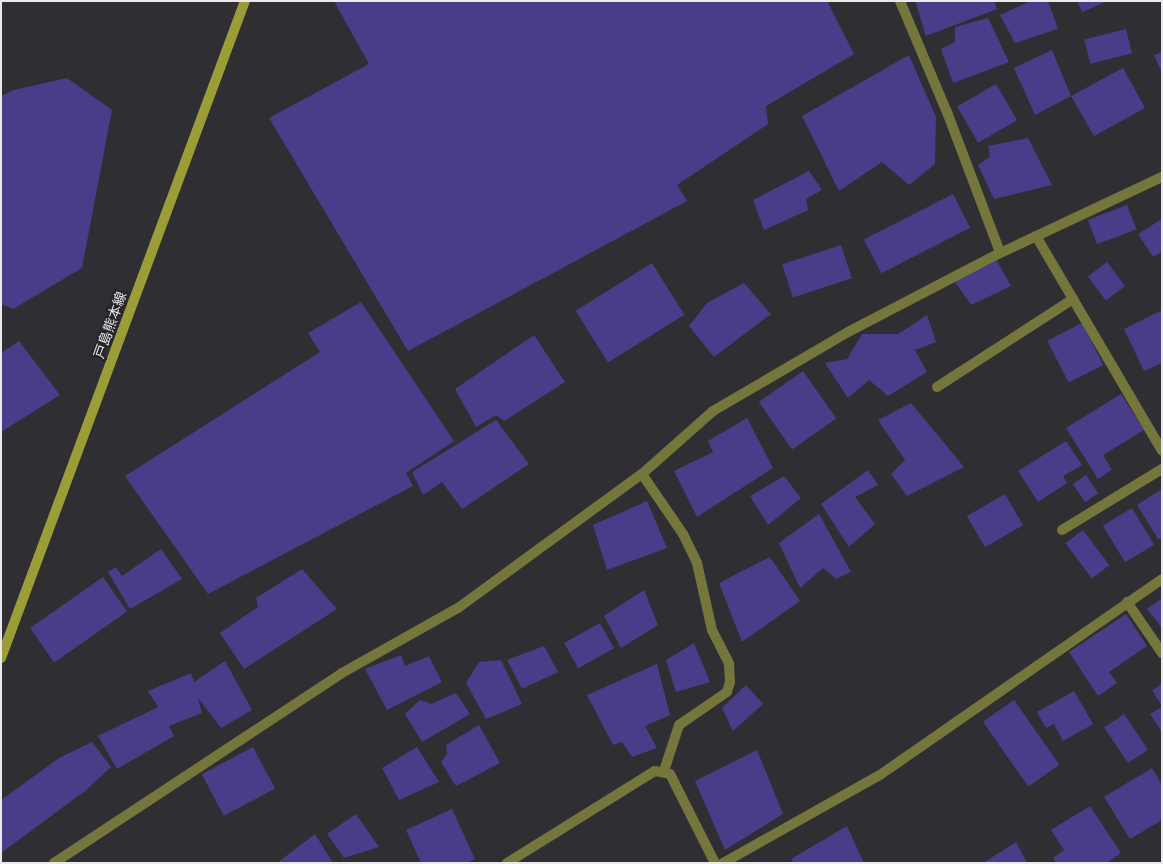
<!DOCTYPE html>
<html>
<head>
<meta charset="utf-8">
<style>
	body { margin:0 }
	#map { position:relative; width:1163px; height:864px; overflow:hidden; background:#2f2f33; font-family:Raleway,"Noto Sans JP",sans-serif }
	div>[style] { position:absolute }
	[style*='--x'] { left:calc(var(--x)*1px); top:calc(var(--y)*1px); width:calc(var(--w)*1px); rotate:calc(var(--a)*1deg) }
	.building>* { inset:0; background:#493c88; transform-origin:0 0 }
	.street>* { height:10px; margin:-5px; padding:0 5px; transform-origin:5px; border-radius:5px; background:#75763b }
	.secondary>* { height:10px; margin:-5px; padding:0 5px; transform-origin:5px; border-radius:5px; background:#9d9d37 }
	span { translate:-50% -50%; white-space:nowrap; text-align:center; line-height:1.15; -webkit-text-stroke:4px #252529; paint-order:stroke }
	.street-label { font-size:14px; color:#e9e9ec }
	.frame { position:absolute; inset:0; border:2px solid #e9e9ec; pointer-events:none }
</style>
</head>
<body>
<div id="map">
	<div class="building">
		<div style="clip-path:polygon(334px 1px,827px 1px,854px 54px,766px 106px,768px 124px,677px 185px,687px 201px,408px 351px,269px 118px,369px 64px)"></div>
		<div style="clip-path:polygon(915px 1px,994px 1px,997px 9px,926px 36px)"></div>
		<div style="clip-path:polygon(1031px 1px,1048px 1px,1058px 29px,1015px 43px,1000px 15px)"></div>
		<div style="clip-path:polygon(1077px 1px,1108px 1px,1082px 12px)"></div>
		<div style="clip-path:polygon(988px 18px,1009px 62px,953px 83px,941px 49px,955px 42px,955px 27px)"></div>
		<div style="left:1126px;top:29px;width:25px;height:43px;rotate:76deg"></div>
		<div style="clip-path:polygon(1052px 50px,1071px 96px,1123px 68px,1145px 108px,1094px 136px,1071px 96px,1035px 115px,1014px 68px)"></div>
		<div style="clip-path:polygon(1162px 52px,1162px 73px,1154px 55px)"></div>
		<div style="clip-path:polygon(909px 55px,936px 117px,935px 164px,909px 185px,882px 162px,839px 191px,802px 116px)"></div>
		<div style="clip-path:polygon(67px 78px,112px 110px,82px 268px,13px 309px,1px 304px,1px 96px,14px 90px)"></div>
		<div style="left:996px;top:84px;width:42px;height:45px;rotate:60deg"></div>
		<div style="clip-path:polygon(1028px 138px,1052px 185px,994px 199px,978px 165px,990px 157px,988px 146px)"></div>
		<div style="clip-path:polygon(809px 171px,822px 190px,806px 199px,808px 210px,764px 230px,753px 200px)"></div>
		<div style="left:953px;top:194px;width:38px;height:100px;rotate:63deg"></div>
		<div style="left:1127px;top:205px;width:26px;height:42px;rotate:69deg"></div>
		<div style="clip-path:polygon(1162px 219px,1162px 252px,1153px 257px,1138px 234px)"></div>
		<div style="left:841px;top:245px;width:35px;height:62px;rotate:72deg"></div>
		<div style="clip-path:polygon(994px 256px,1011px 286px,971px 305px,955px 282px)"></div>
		<div style="left:1107px;top:262px;width:30px;height:24px;rotate:53deg"></div>
		<div style="left:652px;top:263px;width:61px;height:90px;rotate:58deg"></div>
		<div style="clip-path:polygon(744px 283px,771px 314px,714px 357px,689px 326px,707px 303px)"></div>
		<div style="clip-path:polygon(361px 302px,454px 441px,406px 473px,413px 486px,208px 594px,125px 476px,320px 352px,308px 333px)"></div>
		<div style="clip-path:polygon(1162px 310px,1162px 363px,1144px 371px,1124px 329px)"></div>
		<div style="clip-path:polygon(927px 315px,936px 342px,915px 350px,927px 372px,888px 396px,869px 380px,848px 398px,825px 363px,847px 359px,862px 334px,898px 334px)"></div>
		<div style="left:1082px;top:323px;width:47px;height:39px;rotate:63deg"></div>
		<div style="clip-path:polygon(534px 335px,565px 382px,504px 421px,496px 415px,476px 427px,455px 389px)"></div>
		<div style="clip-path:polygon(19px 341px,60px 395px,1px 432px,1px 353px)"></div>
		<div style="left:803px;top:371px;width:58px;height:54px;rotate:55deg"></div>
		<div style="clip-path:polygon(1121px 394px,1144px 430px,1103px 455px,1112px 470px,1098px 479px,1066px 428px)"></div>
		<div style="clip-path:polygon(911px 403px,964px 467px,907px 496px,891px 474px,905px 460px,878px 420px)"></div>
		<div style="clip-path:polygon(747px 418px,773px 468px,697px 517px,674px 471px,713px 452px,708px 441px)"></div>
		<div style="clip-path:polygon(496px 420px,529px 464px,462px 509px,442px 482px,423px 495px,412px 472px)"></div>
		<div style="clip-path:polygon(1066px 441px,1082px 465px,1063px 476px,1067px 483px,1038px 502px,1018px 471px)"></div>
		<div style="clip-path:polygon(868px 470px,878px 485px,855px 497px,875px 524px,849px 547px,821px 504px)"></div>
		<div style="left:1086px;top:475px;width:22px;height:16px;rotate:56deg"></div>
		<div style="clip-path:polygon(784px 476px,801px 498px,768px 525px,750px 496px)"></div>
		<div style="clip-path:polygon(1162px 489px,1162px 538px,1158px 539px,1137px 505px)"></div>
		<div style="left:1005px;top:494px;width:36px;height:44px;rotate:60deg"></div>
		<div style="clip-path:polygon(647px 501px,667px 548px,607px 570px,593px 525px)"></div>
		<div style="left:1132px;top:508px;width:43px;height:34px;rotate:59deg"></div>
		<div style="clip-path:polygon(819px 514px,851px 572px,836px 579px,823px 568px,800px 588px,779px 543px)"></div>
		<div style="left:1083px;top:530px;width:44px;height:22px;rotate:53deg"></div>
		<div style="clip-path:polygon(161px 549px,182px 579px,130px 609px,108px 572px,116px 567px,122px 576px)"></div>
		<div style="clip-path:polygon(770px 557px,800px 601px,742px 642px,719px 583px)"></div>
		<div style="clip-path:polygon(302px 569px,337px 609px,244px 669px,220px 633px,258px 607px,256px 598px)"></div>
		<div style="left:103px;top:577px;width:42px;height:89px;rotate:55deg"></div>
		<div style="clip-path:polygon(644px 590px,658px 625px,621px 648px,604px 616px)"></div>
		<div style="clip-path:polygon(1162px 598px,1162px 628px,1147px 609px)"></div>
		<div style="clip-path:polygon(1126px 614px,1147px 646px,1109px 672px,1117px 683px,1098px 696px,1069px 652px)"></div>
		<div style="left:600px;top:623px;width:29px;height:41px;rotate:61deg"></div>
		<div style="clip-path:polygon(694px 643px,710px 682px,676px 692px,666px 660px)"></div>
		<div style="clip-path:polygon(544px 646px,558px 672px,522px 689px,507px 660px)"></div>
		<div style="clip-path:polygon(401px 655px,405px 666px,429px 656px,442px 682px,387px 710px,365px 669px)"></div>
		<div style="clip-path:polygon(501px 660px,522px 704px,486px 719px,466px 683px,479px 662px)"></div>
		<div style="clip-path:polygon(225px 661px,252px 710px,221px 728px,198px 698px,202px 713px,169px 726px,174px 736px,117px 769px,98px 736px,158px 707px,148px 691px,191px 673px,194px 682px)"></div>
		<div style="clip-path:polygon(657px 664px,670px 715px,645px 726px,657px 748px,632px 757px,622px 742px,613px 745px,587px 695px)"></div>
		<div style="clip-path:polygon(1162px 684px,1162px 706px,1152px 690px)"></div>
		<div style="clip-path:polygon(746px 685px,763px 704px,733px 731px,722px 708px)"></div>
		<div style="clip-path:polygon(1074px 691px,1093px 724px,1063px 741px,1054px 724px,1046px 728px,1037px 712px)"></div>
		<div style="clip-path:polygon(456px 693px,470px 714px,422px 742px,405px 714px,420px 700px,431px 704px)"></div>
		<div style="left:1014px;top:700px;width:79px;height:38px;rotate:55deg"></div>
		<div style="clip-path:polygon(1162px 707px,1162px 732px,1150px 714px)"></div>
		<div style="left:1124px;top:714px;width:43px;height:24px;rotate:56deg"></div>
		<div style="clip-path:polygon(479px 725px,500px 763px,456px 786px,441px 762px,447px 754px,446px 745px)"></div>
		<div style="clip-path:polygon(92px 742px,111px 767px,85px 791px,1px 853px,1px 800px,59px 758px)"></div>
		<div style="left:253px;top:747px;width:47px;height:58px;rotate:62deg"></div>
		<div style="clip-path:polygon(417px 747px,439px 782px,399px 800px,382px 768px)"></div>
		<div style="clip-path:polygon(757px 750px,783px 814px,725px 850px,695px 781px)"></div>
		<div style="clip-path:polygon(1152px 768px,1162px 785px,1162px 820px,1130px 839px,1104px 797px)"></div>
		<div style="clip-path:polygon(1090px 806px,1121px 853px,1107px 863px,1056px 863px,1053px 858px,1064px 850px,1051px 830px)"></div>
		<div style="clip-path:polygon(452px 809px,475px 859px,467px 863px,421px 863px,406px 830px)"></div>
		<div style="clip-path:polygon(356px 814px,379px 847px,344px 858px,327px 834px)"></div>
		<div style="clip-path:polygon(847px 826px,864px 863px,793px 863px,791px 859px)"></div>
		<div style="clip-path:polygon(315px 834px,333px 863px,277px 863px)"></div>
		<div style="clip-path:polygon(1016px 842px,1027px 863px,983px 863px)"></div>
	</div>
	<div class="street">
		<div style="--x:900;--y:1;--w:121;--a:67.1"></div>
		<div style="--x:947;--y:112;--w:150;--a:69.3"></div>
		<div style="--x:1036;--y:236;--w:249;--a:59.6"></div>
		<div style="--x:937;--y:387;--w:162;--a:-32.9"></div>
		<div style="--x:642;--y:474;--w:73;--a:55.7"></div>
		<div style="--x:683;--y:534;--w:32;--a:64"></div>
		<div style="--x:697;--y:563;--w:69;--a:77.4"></div>
		<div style="--x:712;--y:630;--w:38;--a:63"></div>
		<div style="--x:729;--y:664;--w:18;--a:87"></div>
		<div style="--x:730;--y:682;--w:10;--a:107"></div>
		<div style="--x:727;--y:692;--w:58;--a:145.5"></div>
		<div style="--x:679;--y:725;--w:48;--a:108.1"></div>
		<div style="--x:1062;--y:530;--w:117;--a:-31.4"></div>
		<div style="--x:1127;--y:602;--w:62;--a:55.5"></div>
		<div style="--x:54;--y:863;--w:345;--a:-33.4"></div>
		<div style="--x:342;--y:673;--w:133;--a:-29.3"></div>
		<div style="--x:458;--y:608;--w:228;--a:-36.1"></div>
		<div style="--x:642;--y:474;--w:95;--a:-41.6"></div>
		<div style="--x:713;--y:411;--w:156;--a:-30.3"></div>
		<div style="--x:848;--y:332;--w:165;--a:-27.5"></div>
		<div style="--x:994;--y:256;--w:186;--a:-25.2"></div>
		<div style="--x:507;--y:863;--w:174;--a:-31.9"></div>
		<div style="--x:655;--y:771;--w:15;--a:11"></div>
		<div style="--x:670;--y:774;--w:100;--a:63.2"></div>
		<div style="--x:723;--y:863;--w:180;--a:-29.3"></div>
		<div style="--x:880;--y:775;--w:343;--a:-34.8"></div>
	</div>
	<div class="secondary">
		<div style="--x:1;--y:658;--w:701;--a:-69.63"></div>
	</div>
	<div class="street-label">
		<span style="left:110px;top:325px;rotate:-70deg">戸島熊本線</span>
	</div>
	<div class="frame"></div>
</div>
</body>
</html>
